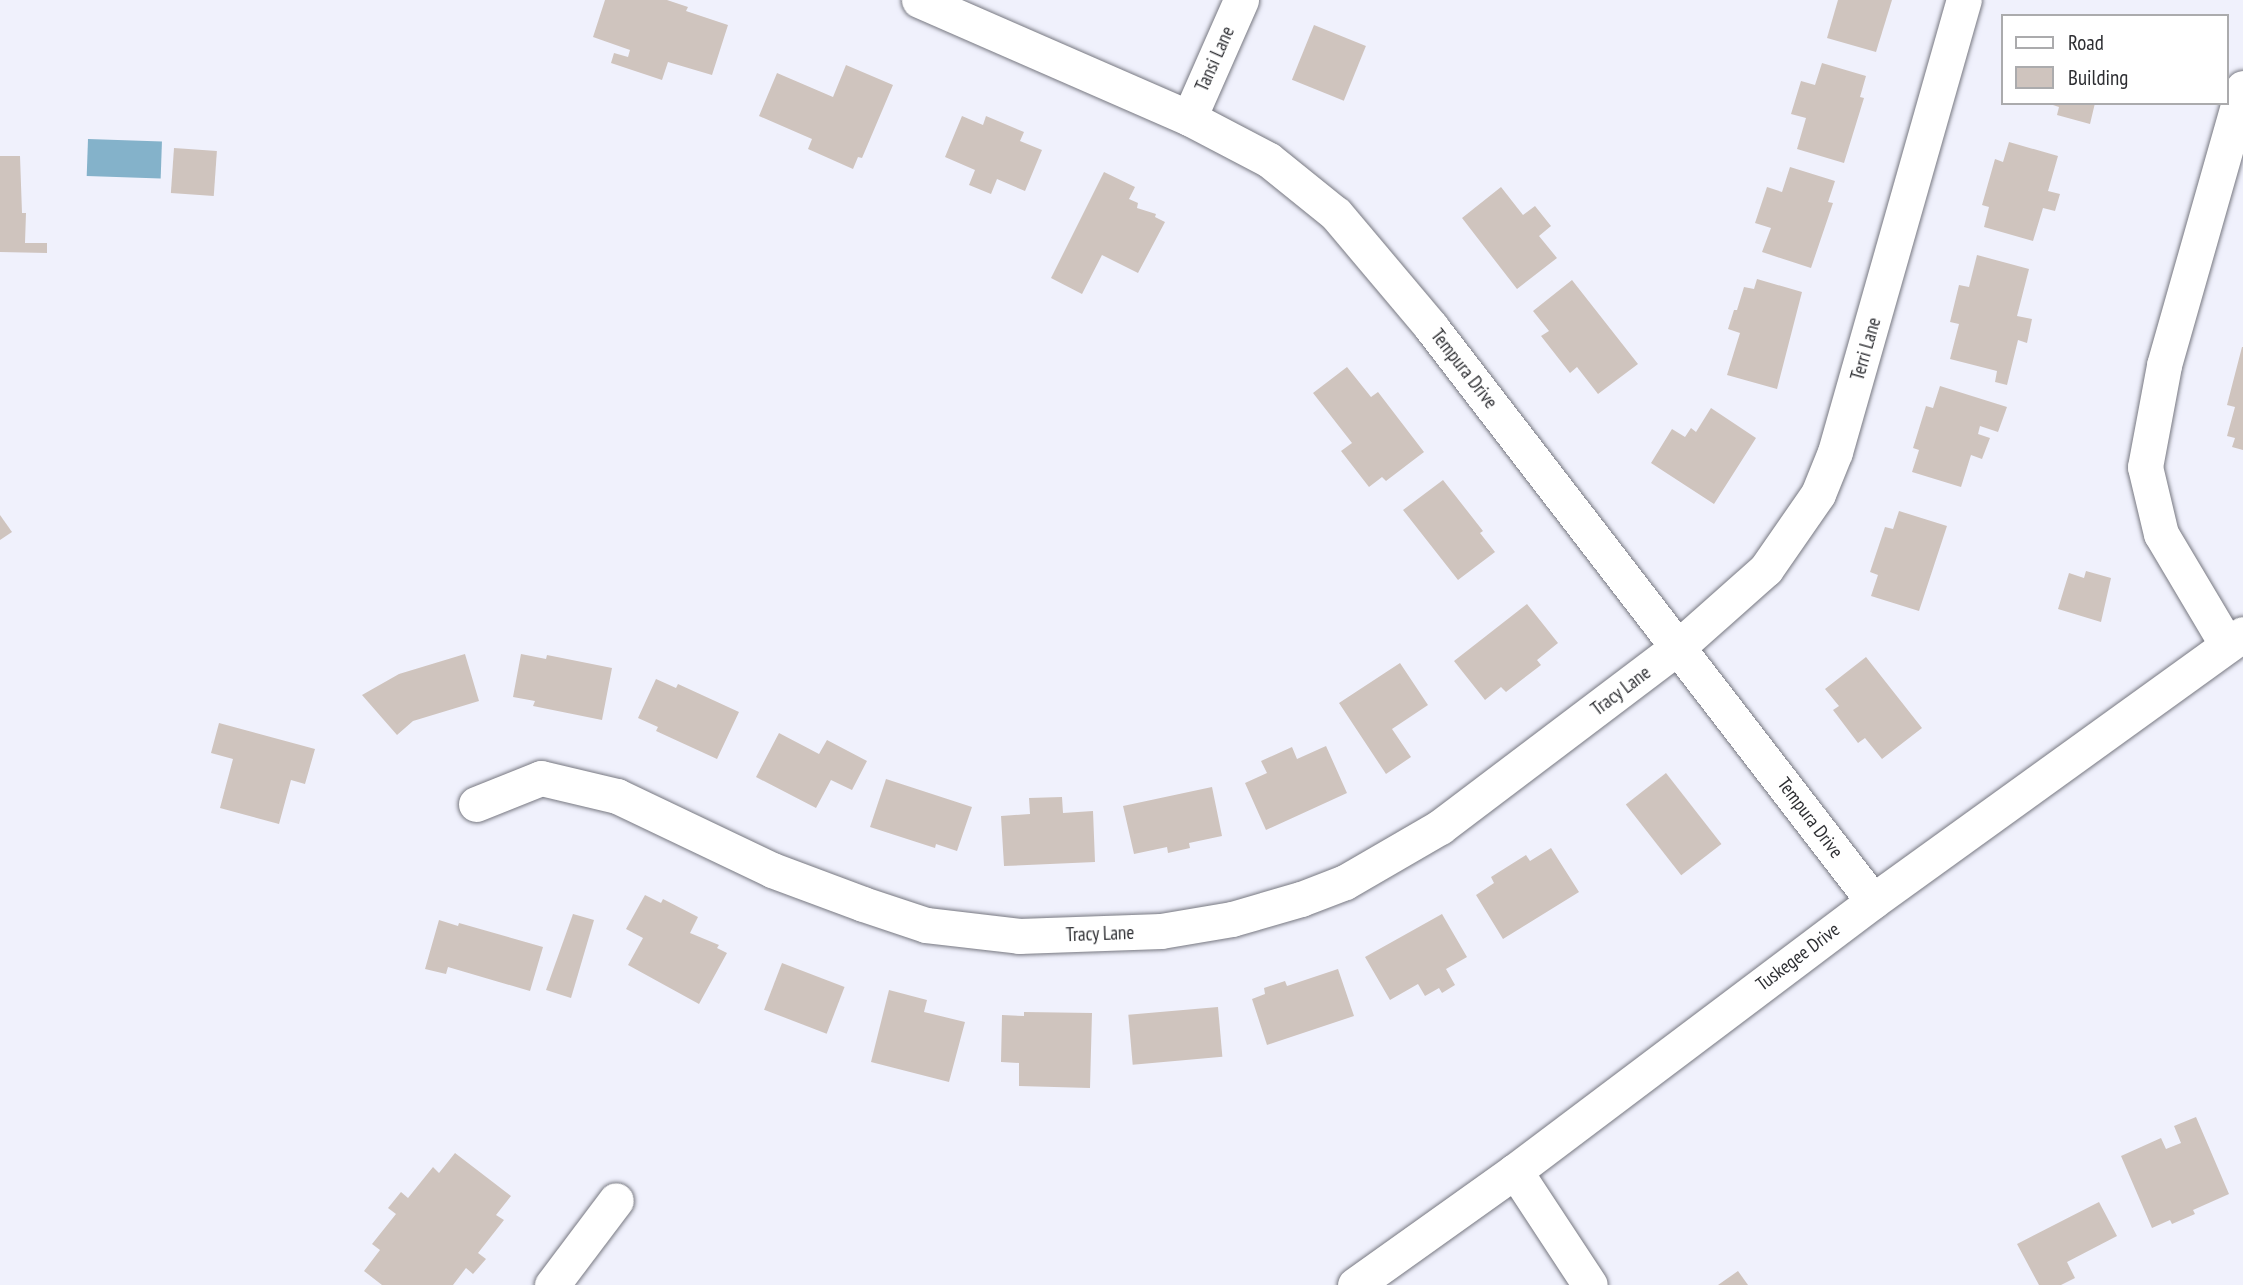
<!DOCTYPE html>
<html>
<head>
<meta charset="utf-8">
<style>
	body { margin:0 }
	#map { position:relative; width:2243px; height:1285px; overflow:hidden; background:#f0f1fc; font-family:"PT Sans Narrow",sans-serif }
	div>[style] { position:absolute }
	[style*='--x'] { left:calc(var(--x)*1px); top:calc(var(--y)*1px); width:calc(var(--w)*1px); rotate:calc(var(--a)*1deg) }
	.water>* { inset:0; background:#84b2ca; transform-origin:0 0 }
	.building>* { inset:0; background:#cfc4be; transform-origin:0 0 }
	.roads { filter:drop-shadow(0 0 2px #777881) drop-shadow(0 0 2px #777881) }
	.minor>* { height:35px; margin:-17.5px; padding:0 17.5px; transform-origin:17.5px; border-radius:17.5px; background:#fff }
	span { translate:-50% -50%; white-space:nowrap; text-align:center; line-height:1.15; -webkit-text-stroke:7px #fff; paint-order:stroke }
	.street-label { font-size:19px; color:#2d2e32 }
	.legend { position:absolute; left:2001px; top:14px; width:228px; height:91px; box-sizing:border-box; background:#fff; border:2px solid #ababad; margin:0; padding:9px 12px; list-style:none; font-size:21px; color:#2d2e32 }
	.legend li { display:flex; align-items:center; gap:14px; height:35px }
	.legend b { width:35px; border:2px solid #ababad }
</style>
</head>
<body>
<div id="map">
	<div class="water">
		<div style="left:88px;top:139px;width:74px;height:37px;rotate:2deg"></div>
	</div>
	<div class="building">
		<div style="clip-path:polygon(605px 0,667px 0,688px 7px,686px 11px,728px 25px,712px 75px,668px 62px,662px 80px,611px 63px,614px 53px,628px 57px,630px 50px,593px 37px)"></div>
		<div style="clip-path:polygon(1838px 0,1892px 0,1876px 52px,1827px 38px)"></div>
		<div style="left:1314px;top:25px;width:56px;height:59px;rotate:22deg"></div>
		<div style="clip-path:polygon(1822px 63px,1866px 76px,1860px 97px,1864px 98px,1844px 163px,1797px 149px,1806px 118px,1791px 114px,1801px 81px,1815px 85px)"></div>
		<div style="clip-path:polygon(846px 65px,893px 85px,862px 158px,858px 157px,853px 169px,808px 149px,812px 139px,759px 116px,777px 73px,833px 97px)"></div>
		<div style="clip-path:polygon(2095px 103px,2090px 124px,2057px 115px,2059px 107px,2050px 104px)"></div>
		<div style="clip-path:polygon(962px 116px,983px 125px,986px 116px,1024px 132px,1020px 141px,1042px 150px,1025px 191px,997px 179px,991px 194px,969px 185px,975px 170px,945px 157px)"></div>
		<div style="clip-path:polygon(2009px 142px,2058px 156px,2048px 191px,2060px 194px,2055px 211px,2043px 208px,2033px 241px,1984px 227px,1989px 207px,1982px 205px,1995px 159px,2003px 162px)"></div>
		<div style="left:174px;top:148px;width:43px;height:45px;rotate:4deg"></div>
		<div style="clip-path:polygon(0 156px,20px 156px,22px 213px,26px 213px,25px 243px,47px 243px,47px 253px,0 252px)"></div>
		<div style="clip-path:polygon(1790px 167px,1835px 181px,1828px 202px,1833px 203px,1811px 268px,1762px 252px,1771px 228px,1755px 223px,1767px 187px,1782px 192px)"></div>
		<div style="clip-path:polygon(1104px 172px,1135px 187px,1129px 199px,1138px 203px,1137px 208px,1156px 214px,1155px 217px,1165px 222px,1138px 273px,1102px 255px,1082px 294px,1051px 278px)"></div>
		<div style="clip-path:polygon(1501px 187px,1523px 215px,1535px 206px,1551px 226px,1539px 236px,1557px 258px,1517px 289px,1462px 218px)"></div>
		<div style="clip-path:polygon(1977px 255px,2029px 269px,2017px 316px,2032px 319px,2027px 343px,2018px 340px,2007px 385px,1995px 382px,1997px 371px,1950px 359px,1959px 324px,1950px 322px,1959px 285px,1969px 287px)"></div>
		<div style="clip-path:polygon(1757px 279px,1802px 292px,1777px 389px,1727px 375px,1740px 333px,1728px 329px,1734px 310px,1737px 310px,1744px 287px,1754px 289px)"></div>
		<div style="clip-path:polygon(1572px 280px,1638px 364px,1598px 394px,1577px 367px,1570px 373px,1541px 336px,1549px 331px,1533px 311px)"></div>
		<div style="clip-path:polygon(2242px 347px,2243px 347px,2243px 450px,2232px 447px,2235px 438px,2227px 436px,2235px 407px,2227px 405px)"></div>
		<div style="clip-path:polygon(1347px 367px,1371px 397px,1378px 392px,1424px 452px,1386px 481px,1382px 477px,1369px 487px,1341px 451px,1352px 443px,1313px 393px)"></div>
		<div style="clip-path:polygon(1940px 386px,2007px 407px,1998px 432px,1980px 426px,1978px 434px,1990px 438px,1982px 459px,1971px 455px,1961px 487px,1912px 472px,1919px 450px,1913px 448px,1926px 406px,1933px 408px)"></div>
		<div style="clip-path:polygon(1711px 408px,1756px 438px,1714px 504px,1651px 463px,1672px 429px,1685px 437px,1691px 428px,1696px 432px)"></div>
		<div style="clip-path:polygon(1443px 480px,1483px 531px,1480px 533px,1495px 552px,1458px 580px,1403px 510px)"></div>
		<div style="clip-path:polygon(1899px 511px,1947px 526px,1919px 611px,1871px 596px,1878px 575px,1870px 572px,1885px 527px,1893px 529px)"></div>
		<div style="clip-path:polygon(0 515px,12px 532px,0 540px)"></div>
		<div style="clip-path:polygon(2086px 571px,2111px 578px,2101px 622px,2058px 609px,2069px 573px,2084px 578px)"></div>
		<div style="clip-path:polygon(1527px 604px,1558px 643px,1537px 660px,1541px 665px,1506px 692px,1501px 687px,1485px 700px,1454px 661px)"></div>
		<div style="clip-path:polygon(465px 654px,479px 701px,413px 721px,397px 735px,362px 695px,399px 674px)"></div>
		<div style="clip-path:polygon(521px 654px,546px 659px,547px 655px,612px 668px,602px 720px,533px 706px,535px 701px,513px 697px)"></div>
		<div style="clip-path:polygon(1866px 657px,1922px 728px,1882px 759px,1865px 738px,1858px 743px,1833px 710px,1839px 706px,1825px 689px)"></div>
		<div style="clip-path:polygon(1400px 663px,1428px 705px,1392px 729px,1411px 757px,1386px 774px,1339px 703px)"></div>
		<div style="clip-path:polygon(656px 679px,676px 688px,678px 684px,739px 712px,717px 759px,656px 731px,658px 727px,638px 718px)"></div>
		<div style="clip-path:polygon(219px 723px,315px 749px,305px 784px,291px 780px,279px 824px,220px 808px,233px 759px,211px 753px)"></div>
		<div style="clip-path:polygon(779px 733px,819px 754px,827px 740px,867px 761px,852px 790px,831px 780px,816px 808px,756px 777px)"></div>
		<div style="clip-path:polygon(1326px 746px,1347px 793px,1266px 830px,1245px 783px,1267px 773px,1261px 761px,1292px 747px,1297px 759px)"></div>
		<div style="left:1666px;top:773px;width:90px;height:51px;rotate:52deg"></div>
		<div style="clip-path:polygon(886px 779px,972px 807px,957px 851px,936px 844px,935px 848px,870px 827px)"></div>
		<div style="clip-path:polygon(1212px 787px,1222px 836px,1189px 843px,1190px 848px,1168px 853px,1167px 847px,1134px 854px,1123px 806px)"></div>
		<div style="clip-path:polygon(1062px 797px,1063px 813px,1093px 811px,1095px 862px,1004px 866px,1001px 816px,1030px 814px,1029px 798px)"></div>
		<div style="clip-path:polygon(1551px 848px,1579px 892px,1503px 939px,1476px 895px,1494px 883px,1491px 877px,1526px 855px,1530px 861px)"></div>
		<div style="clip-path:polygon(645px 895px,661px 903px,663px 899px,698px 917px,690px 933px,719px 945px,717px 948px,727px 953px,699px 1004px,628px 965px,643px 938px,626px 929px)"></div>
		<div style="clip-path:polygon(573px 914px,594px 920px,571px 998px,546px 990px)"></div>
		<div style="clip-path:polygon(1442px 914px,1467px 957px,1446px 969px,1455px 985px,1442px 993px,1439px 988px,1425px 996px,1418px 984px,1390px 1000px,1365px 957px)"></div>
		<div style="clip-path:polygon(439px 920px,458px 926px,459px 923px,543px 947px,530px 991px,448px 967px,446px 974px,425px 969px)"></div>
		<div style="left:782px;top:963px;width:67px;height:50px;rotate:21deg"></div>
		<div style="clip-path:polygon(1338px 969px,1354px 1016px,1267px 1045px,1252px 999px,1265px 994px,1264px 988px,1285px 981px,1287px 986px)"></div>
		<div style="clip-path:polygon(889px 990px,927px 1000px,924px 1012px,965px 1022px,949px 1082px,871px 1062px)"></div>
		<div style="left:1218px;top:1007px;width:50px;height:90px;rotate:85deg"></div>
		<div style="clip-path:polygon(1024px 1012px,1092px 1013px,1090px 1088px,1019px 1086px,1019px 1063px,1001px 1062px,1002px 1015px,1024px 1016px)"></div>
		<div style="clip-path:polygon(2196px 1117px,2229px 1194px,2193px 1210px,2195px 1214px,2172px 1224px,2170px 1220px,2152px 1228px,2121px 1156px,2161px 1138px,2166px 1149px,2181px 1143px,2174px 1126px)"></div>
		<div style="clip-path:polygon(455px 1153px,511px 1196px,496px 1215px,504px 1220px,478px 1253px,486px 1259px,473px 1274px,466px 1268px,453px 1285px,382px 1285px,364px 1271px,380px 1250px,372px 1244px,396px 1214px,388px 1208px,401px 1192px,408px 1198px,433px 1167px,439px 1173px)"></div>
		<div style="clip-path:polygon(2099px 1202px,2117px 1236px,2067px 1262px,2075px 1278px,2061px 1285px,2039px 1285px,2017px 1244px)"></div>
		<div style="clip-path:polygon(1738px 1271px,1748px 1285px,1718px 1285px)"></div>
	</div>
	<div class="roads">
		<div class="minor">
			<div style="--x:919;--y:0;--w:295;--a:23.6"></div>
			<div style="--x:1189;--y:118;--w:90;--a:27.7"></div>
			<div style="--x:1269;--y:160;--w:86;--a:38.9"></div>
			<div style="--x:1336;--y:214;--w:148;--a:49.9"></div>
			<div style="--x:1431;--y:327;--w:724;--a:52.4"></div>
			<div style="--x:1189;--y:118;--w:129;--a:-66.2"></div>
			<div style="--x:2227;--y:645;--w:129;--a:-120.7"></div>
			<div style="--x:2161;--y:534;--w:69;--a:-103.4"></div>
			<div style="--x:2145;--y:467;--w:104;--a:-79.4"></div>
			<div style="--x:2164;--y:365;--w:288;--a:-74.1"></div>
			<div style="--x:476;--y:804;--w:70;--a:-21.8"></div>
			<div style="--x:541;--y:778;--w:78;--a:13.3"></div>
			<div style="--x:617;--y:796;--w:172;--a:25.5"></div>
			<div style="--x:772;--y:870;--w:97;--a:20.5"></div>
			<div style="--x:863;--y:904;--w:66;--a:18.4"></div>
			<div style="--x:926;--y:925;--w:94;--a:6.7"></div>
			<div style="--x:1019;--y:936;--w:142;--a:-2"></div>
			<div style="--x:1161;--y:931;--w:72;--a:-9.6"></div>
			<div style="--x:1232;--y:919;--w:72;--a:-16.2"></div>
			<div style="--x:1301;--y:899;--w:47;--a:-21.1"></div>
			<div style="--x:1345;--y:882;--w:110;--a:-30.1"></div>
			<div style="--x:1440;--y:827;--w:297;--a:-37.1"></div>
			<div style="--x:1677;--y:648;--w:119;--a:-41.6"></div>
			<div style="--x:1766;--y:569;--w:91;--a:-55.3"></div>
			<div style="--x:1818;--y:494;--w:45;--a:-68"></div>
			<div style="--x:1835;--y:452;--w:470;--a:-74.1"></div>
			<div style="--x:1515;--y:1171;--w:136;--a:56.7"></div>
			<div style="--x:552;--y:1285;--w:106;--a:-53"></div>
			<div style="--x:1355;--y:1285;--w:196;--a:-35.5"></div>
			<div style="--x:1515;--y:1171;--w:448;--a:-37"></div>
			<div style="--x:1873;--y:901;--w:456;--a:-35.8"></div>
		</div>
	</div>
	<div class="street-label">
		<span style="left:1215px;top:59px;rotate:-66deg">Tansi Lane</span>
		<span style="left:1866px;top:349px;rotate:-74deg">Terri Lane</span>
		<span style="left:1464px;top:369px;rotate:52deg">Tempura Drive</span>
		<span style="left:1621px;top:691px;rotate:-37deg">Tracy Lane</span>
		<span style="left:1810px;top:818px;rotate:53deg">Tempura Drive</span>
		<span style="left:1100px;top:934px;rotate:-2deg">Tracy Lane</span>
		<span style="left:1798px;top:957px;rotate:-37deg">Tuskegee Drive</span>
	</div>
	<ul class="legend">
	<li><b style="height:9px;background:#fff"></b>Road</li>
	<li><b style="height:19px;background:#cfc4be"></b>Building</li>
	</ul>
</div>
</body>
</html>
